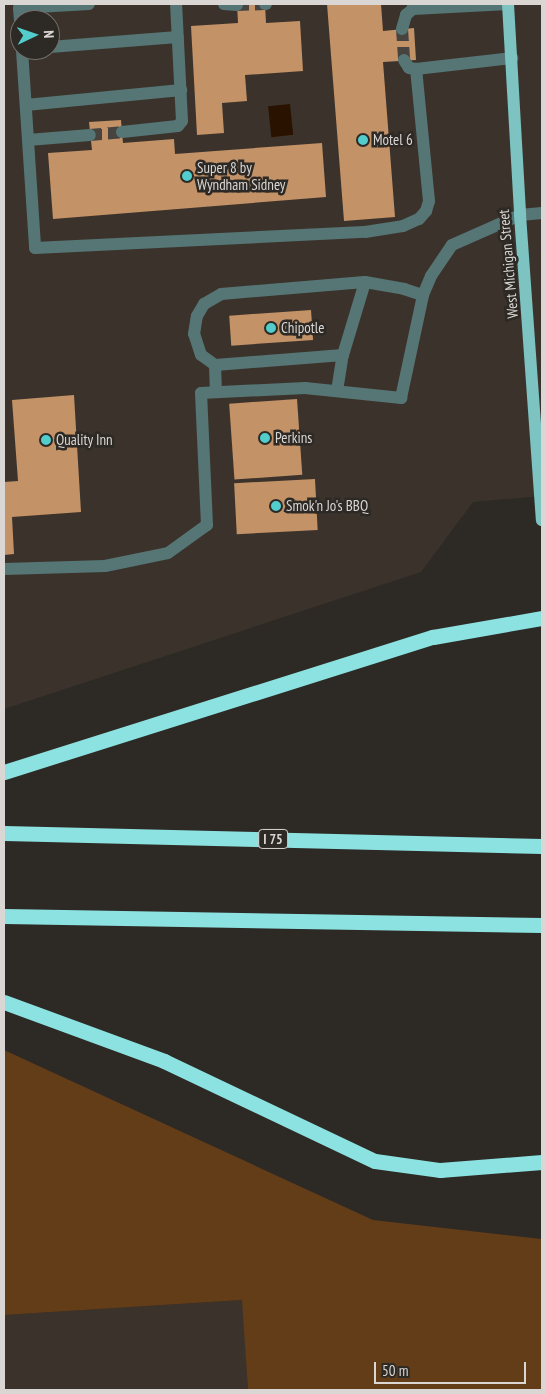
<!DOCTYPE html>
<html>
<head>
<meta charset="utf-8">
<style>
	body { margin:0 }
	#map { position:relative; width:546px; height:1394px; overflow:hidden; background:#2d2925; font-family:"PT Sans Narrow",sans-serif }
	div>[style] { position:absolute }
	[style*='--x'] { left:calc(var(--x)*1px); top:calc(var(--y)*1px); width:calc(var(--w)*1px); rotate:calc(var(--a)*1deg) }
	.built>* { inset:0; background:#3b332b }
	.green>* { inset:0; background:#623d18 }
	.water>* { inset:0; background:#291300; transform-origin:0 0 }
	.building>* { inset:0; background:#c39267; transform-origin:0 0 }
	.minor-tunnel>* { height:12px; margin-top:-6px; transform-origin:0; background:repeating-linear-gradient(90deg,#47433f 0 12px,transparent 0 18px) }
	.minor>* { height:12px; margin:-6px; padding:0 6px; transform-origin:6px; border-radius:6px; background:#567676 }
	.major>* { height:12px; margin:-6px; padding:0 6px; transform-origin:6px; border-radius:6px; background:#7dc3c2 }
	.highway>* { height:15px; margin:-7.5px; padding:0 7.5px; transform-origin:7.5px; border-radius:7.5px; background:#8ce2e1 }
	.dots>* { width:14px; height:14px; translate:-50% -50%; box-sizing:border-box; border:2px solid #2d2925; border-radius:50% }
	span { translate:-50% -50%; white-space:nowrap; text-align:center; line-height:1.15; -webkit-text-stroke:5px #2d2925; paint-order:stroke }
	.shield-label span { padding:1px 4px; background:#2d2925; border:1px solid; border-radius:4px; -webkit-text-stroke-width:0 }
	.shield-label { font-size:14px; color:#d9d6d4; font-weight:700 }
	.poi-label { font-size:15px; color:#d9d6d4 }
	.left { translate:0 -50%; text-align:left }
	.street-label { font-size:15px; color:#d9d6d4 }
	.frame { position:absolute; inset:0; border:5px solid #d9d6d4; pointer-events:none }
	.north { position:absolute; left:10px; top:10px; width:50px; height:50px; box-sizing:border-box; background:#2d2925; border:1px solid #726e6b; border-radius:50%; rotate:87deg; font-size:14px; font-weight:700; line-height:20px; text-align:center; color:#d9d6d4 }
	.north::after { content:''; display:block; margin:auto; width:18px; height:22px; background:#52cdcc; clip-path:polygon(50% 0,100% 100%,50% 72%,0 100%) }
	.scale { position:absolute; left:374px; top:1362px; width:152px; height:22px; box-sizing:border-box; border:2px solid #d9d6d4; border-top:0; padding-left:6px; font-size:15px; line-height:18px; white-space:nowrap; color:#d9d6d4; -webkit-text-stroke:4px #2d2925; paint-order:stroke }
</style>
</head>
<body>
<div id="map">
	<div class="built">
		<div style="clip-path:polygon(evenodd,4px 4px,542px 4px,542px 496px,473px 502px,421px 572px,4px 709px,4px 4px,20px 20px,50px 20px,50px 50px,20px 50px,20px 20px)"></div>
		<div style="clip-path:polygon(243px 1300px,248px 1390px,4px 1390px,4px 1315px)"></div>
	</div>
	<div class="green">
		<div style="clip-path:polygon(4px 1050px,373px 1220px,542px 1239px,542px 1390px,248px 1390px,242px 1300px,4px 1315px)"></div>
	</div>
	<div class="water">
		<div style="left:290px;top:104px;width:31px;height:22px;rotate:84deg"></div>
	</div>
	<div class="building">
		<div style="clip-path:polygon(237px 4px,265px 4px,266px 23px,300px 21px,303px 71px,245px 75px,247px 101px,222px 103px,224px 133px,197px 135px,191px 26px,238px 23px)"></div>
		<div style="clip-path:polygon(327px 4px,381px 4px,383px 31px,414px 28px,416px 60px,383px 62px,395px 217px,344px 221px)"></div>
		<div style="clip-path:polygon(121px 120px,123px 143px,174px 139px,175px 154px,322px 143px,326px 197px,53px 219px,48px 153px,92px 150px,89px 122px)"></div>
		<div style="left:311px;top:310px;width:30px;height:82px;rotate:86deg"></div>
		<div style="clip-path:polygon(74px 395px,81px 512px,12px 517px,14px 554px,4px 555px,4px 482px,18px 481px,12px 400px)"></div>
		<div style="left:297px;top:399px;width:76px;height:68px;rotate:86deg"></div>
		<div style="left:315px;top:479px;width:51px;height:81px;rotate:87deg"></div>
	</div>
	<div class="minor-tunnel">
		<div style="--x:237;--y:5;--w:28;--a:-2"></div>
		<div style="--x:402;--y:29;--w:31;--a:86"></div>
		<div style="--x:90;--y:135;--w:32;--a:-5"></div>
	</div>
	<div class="minor">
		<div style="--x:224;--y:4;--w:13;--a:4"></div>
		<div style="--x:265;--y:4;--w:1;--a:0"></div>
		<div style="--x:413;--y:4;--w:5;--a:90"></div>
		<div style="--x:413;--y:9;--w:95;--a:-3"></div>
		<div style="--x:20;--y:20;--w:12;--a:-95"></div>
		<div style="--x:19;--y:8;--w:70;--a:-3.3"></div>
		<div style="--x:402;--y:29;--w:15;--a:-74"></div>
		<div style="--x:406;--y:15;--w:9;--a:-41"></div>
		<div style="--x:50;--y:47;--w:128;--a:-4.5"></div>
		<div style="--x:22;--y:50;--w:198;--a:86.2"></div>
		<div style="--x:35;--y:248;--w:330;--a:-2.8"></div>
		<div style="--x:365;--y:232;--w:38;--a:-9"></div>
		<div style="--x:403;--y:226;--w:17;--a:-24"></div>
		<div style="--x:419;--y:219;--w:11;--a:-49"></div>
		<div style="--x:426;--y:211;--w:10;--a:-73"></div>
		<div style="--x:429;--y:201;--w:133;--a:-95.6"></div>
		<div style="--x:416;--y:69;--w:97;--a:-6.5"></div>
		<div style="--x:404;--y:60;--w:9;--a:58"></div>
		<div style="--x:409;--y:68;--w:7;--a:8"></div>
		<div style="--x:26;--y:105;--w:156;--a:-5.5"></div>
		<div style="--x:122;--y:132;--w:56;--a:-6.1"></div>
		<div style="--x:178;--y:126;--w:6;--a:-51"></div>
		<div style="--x:182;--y:121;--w:117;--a:-92.9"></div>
		<div style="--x:28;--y:140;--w:62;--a:-4.6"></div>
		<div style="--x:343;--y:355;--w:128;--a:175.5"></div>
		<div style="--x:215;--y:365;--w:17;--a:-144"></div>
		<div style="--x:201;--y:355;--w:22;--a:-108"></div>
		<div style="--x:194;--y:334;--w:18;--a:-81"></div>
		<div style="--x:197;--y:316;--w:14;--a:-60"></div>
		<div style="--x:204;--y:304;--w:20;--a:-30"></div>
		<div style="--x:221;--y:294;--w:144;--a:-4.8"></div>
		<div style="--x:365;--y:282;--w:40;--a:10"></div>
		<div style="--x:404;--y:289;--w:20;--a:18"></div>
		<div style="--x:215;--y:365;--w:27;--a:88"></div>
		<div style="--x:337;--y:391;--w:36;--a:-81"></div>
		<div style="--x:343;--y:355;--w:76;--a:-73.2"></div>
		<div style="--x:4;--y:569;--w:101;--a:-1.7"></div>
		<div style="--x:105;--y:566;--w:64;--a:-11.7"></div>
		<div style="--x:168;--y:553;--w:48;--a:-35.7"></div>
		<div style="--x:207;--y:525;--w:132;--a:-92.6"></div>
		<div style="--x:201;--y:393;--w:104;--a:-2.8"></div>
		<div style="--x:305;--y:388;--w:97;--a:5.9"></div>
		<div style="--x:401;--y:398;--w:105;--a:-77.9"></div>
		<div style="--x:423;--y:295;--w:21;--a:-67"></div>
		<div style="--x:431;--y:276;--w:37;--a:-56"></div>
		<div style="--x:452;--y:245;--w:74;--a:-23.8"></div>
		<div style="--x:520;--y:215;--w:22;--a:-5"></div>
	</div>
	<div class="major">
		<div style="--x:508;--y:4;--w:211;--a:86.7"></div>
		<div style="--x:520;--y:215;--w:306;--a:85.9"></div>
	</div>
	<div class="highway">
		<div style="--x:4;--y:772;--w:450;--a:-17.5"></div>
		<div style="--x:433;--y:637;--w:111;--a:-9.9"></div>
		<div style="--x:4;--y:833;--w:538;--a:1.38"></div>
		<div style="--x:4;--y:916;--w:538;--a:0.96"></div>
		<div style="--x:4;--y:1002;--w:171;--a:20.2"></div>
		<div style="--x:164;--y:1061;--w:233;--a:25.4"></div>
		<div style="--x:375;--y:1161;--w:66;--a:7.9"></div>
		<div style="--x:440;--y:1170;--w:102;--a:-4.5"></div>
	</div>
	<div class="dots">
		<div style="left:363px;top:140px;background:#52cdcc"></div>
		<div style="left:187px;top:176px;background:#52cdcc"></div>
		<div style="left:271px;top:328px;background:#52cdcc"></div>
		<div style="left:265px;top:438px;background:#52cdcc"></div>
		<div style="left:46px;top:440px;background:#52cdcc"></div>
		<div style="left:276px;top:506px;background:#52cdcc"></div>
	</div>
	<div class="shield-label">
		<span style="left:273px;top:839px">I 75</span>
	</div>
	<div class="poi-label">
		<span class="left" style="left:373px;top:140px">Motel 6</span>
		<span class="left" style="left:197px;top:176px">Super 8 by<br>Wyndham Sidney</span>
		<span class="left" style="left:281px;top:328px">Chipotle</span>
		<span class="left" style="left:275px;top:438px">Perkins</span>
		<span class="left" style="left:56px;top:440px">Quality Inn</span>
		<span class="left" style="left:286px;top:506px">Smok'n Jo's BBQ</span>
	</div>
	<div class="street-label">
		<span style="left:508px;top:264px;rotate:-95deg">West Michigan Street</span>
	</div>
	<div class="frame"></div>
	<div class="north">N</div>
	<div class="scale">50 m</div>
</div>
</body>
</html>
